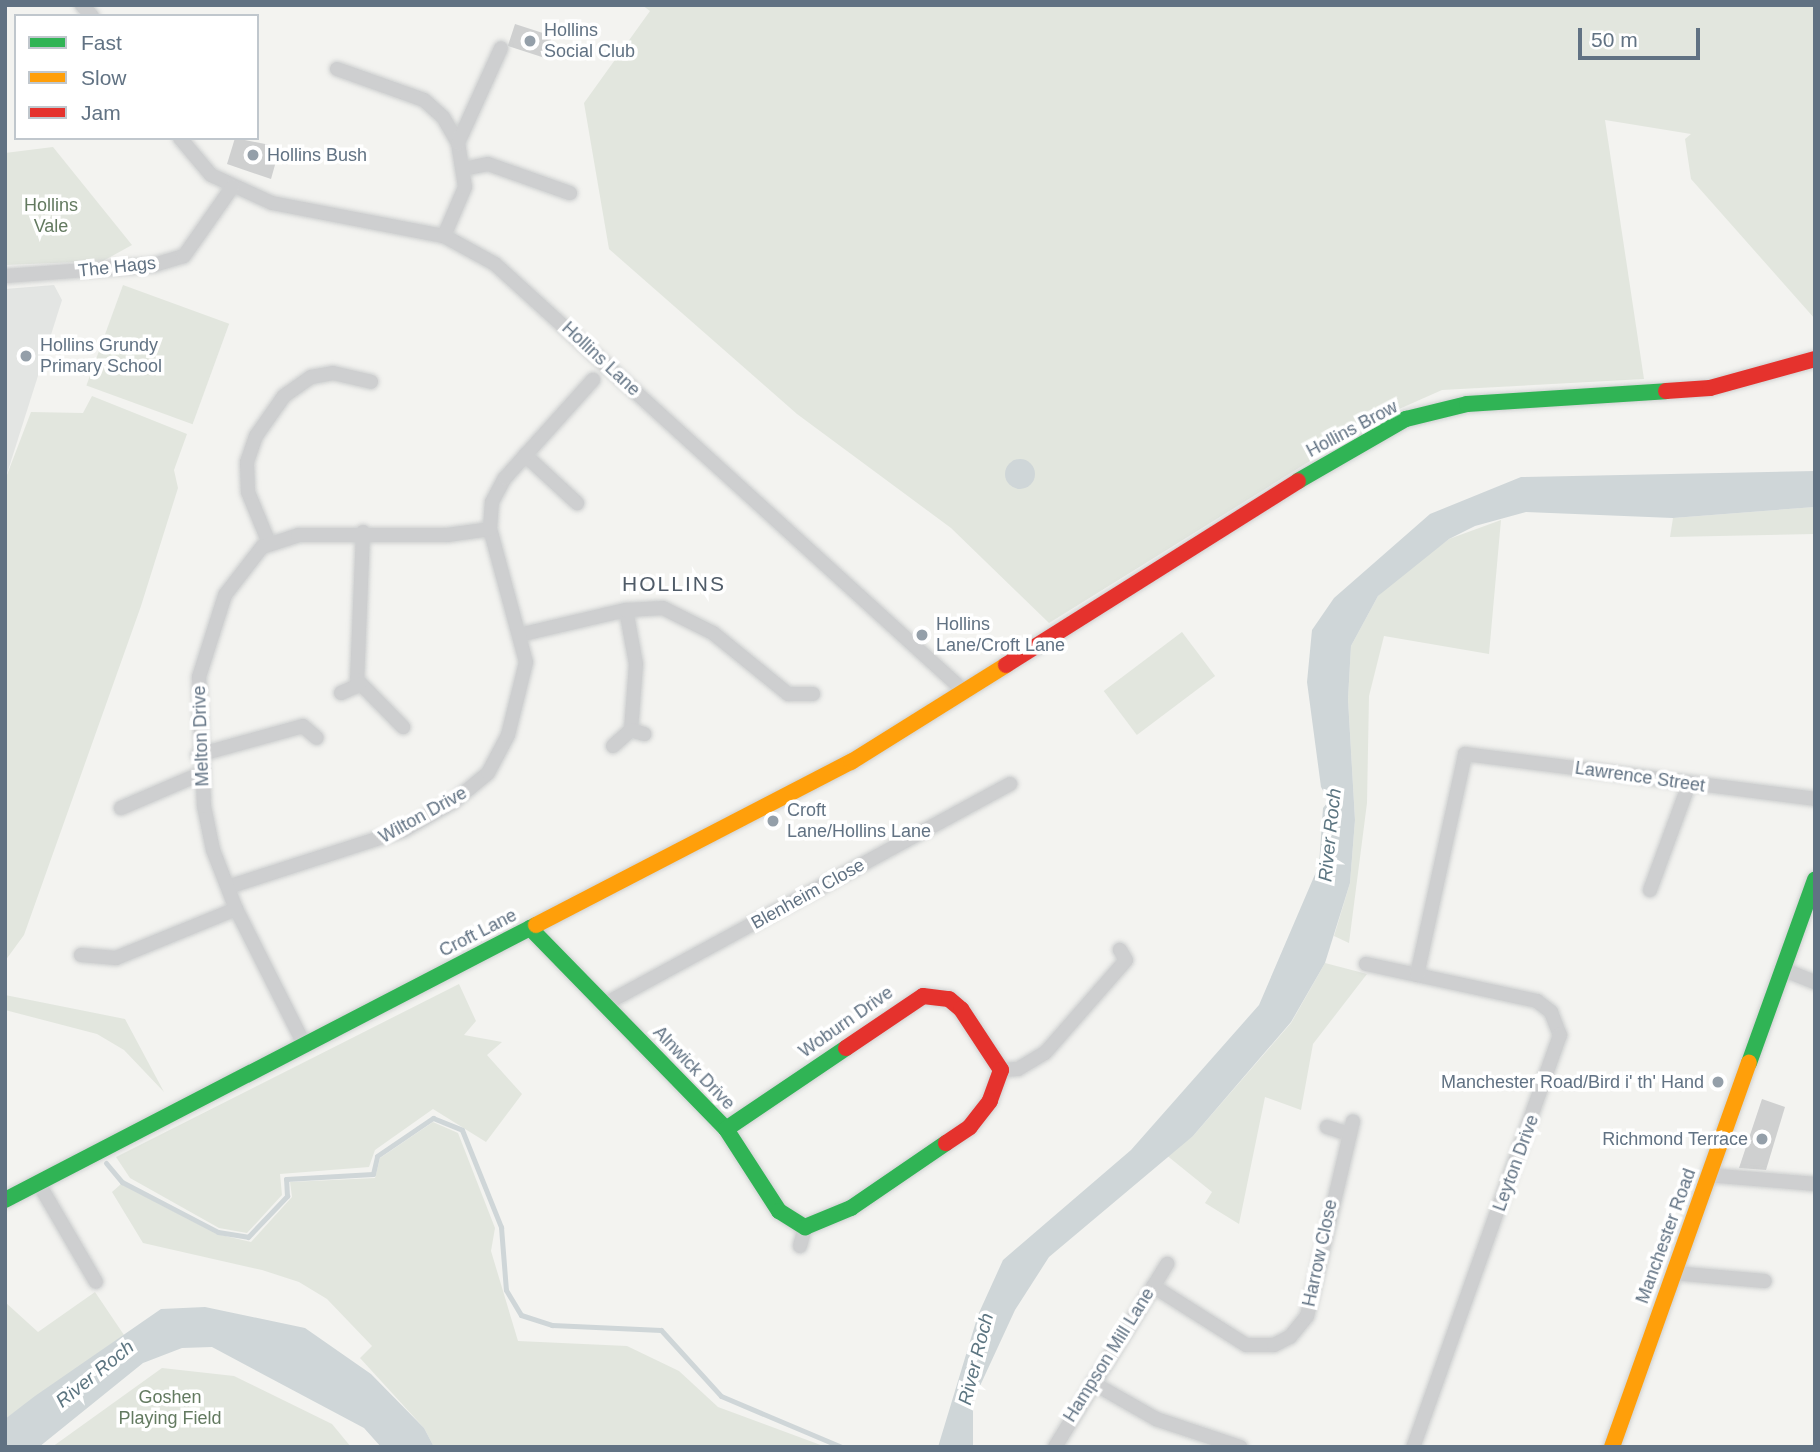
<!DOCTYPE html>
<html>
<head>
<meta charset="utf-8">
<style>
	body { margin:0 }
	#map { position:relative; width:1820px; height:1452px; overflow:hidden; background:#f3f3f0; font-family:Arial,sans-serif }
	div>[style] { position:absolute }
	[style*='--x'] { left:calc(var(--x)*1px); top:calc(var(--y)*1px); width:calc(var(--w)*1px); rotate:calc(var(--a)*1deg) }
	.built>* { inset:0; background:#e3e5e3 }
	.green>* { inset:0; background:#e2e6de; transform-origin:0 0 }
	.water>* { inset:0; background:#cfd6d8 }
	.round { border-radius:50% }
	.stream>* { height:5px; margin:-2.5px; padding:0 2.5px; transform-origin:2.5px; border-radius:2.5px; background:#cfd6d8 }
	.building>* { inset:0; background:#cfd0d0; transform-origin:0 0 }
	.roads { filter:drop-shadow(0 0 2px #ced0d0) drop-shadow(0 0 2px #ced0d0) }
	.street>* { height:14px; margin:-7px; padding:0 7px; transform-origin:7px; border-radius:7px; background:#cecfd0 }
	.fast>* { height:16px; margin:-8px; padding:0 8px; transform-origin:8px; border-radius:8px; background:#30b455 }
	.slow>* { height:16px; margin:-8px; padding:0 8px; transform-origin:8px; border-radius:8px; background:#ff9f0a }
	.jam>* { height:16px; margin:-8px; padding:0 8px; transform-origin:8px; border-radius:8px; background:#e5322d }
	.dots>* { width:19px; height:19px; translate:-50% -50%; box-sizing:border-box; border:4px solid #fff; border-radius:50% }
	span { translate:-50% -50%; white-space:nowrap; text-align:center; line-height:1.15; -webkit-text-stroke:7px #fff; paint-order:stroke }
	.poi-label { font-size:18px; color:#617283 }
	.left { translate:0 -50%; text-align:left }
	.right { translate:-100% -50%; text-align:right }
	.park-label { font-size:18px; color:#637a60 }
	.street-label { font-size:18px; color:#617283 }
	.water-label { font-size:19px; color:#5c7581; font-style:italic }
	.quarter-label { font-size:21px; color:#4f5b68; letter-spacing:2px }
	.frame { position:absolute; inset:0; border:7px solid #617283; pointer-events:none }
	.legend { position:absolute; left:14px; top:14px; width:245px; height:126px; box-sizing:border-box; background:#fff; border:2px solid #c0c7cd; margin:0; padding:9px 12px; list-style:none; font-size:21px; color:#617283 }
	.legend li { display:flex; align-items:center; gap:14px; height:35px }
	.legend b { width:35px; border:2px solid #c0c7cd }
	.scale { position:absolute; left:1578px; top:28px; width:122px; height:32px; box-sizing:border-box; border:4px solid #617283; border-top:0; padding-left:9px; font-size:21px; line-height:24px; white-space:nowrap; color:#617283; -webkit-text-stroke:5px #fff; paint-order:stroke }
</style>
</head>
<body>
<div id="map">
	<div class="built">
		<div style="clip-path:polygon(54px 285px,62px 300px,5px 480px,5px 289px)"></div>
	</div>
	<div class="green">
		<div style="clip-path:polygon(642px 5px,1815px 5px,1815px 319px,1691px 179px,1685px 139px,1691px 134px,1605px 120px,1644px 379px,1442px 390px,1381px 417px,1049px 623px,951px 528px,797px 414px,609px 249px,584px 103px,650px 11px)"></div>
		<div style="clip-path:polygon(53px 147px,132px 245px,103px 261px,5px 265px,5px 153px)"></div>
		<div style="left:123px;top:285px;width:113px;height:107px;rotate:20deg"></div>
		<div style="clip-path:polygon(92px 396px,187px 434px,174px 470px,178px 488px,141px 606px,24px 935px,5px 961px,5px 480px,31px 412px,83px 413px)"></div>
		<div style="clip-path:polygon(1815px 507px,1815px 534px,1670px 537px,1673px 518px)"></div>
		<div style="clip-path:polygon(1501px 520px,1489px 654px,1384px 636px,1369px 696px,1367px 803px,1349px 943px,1334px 936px,1350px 883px,1355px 820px,1348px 699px,1351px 646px,1378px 596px,1398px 577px,1449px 539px)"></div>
		<div style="left:1182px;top:632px;width:55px;height:98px;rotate:53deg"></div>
		<div style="clip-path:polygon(1325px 963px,1367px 974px,1313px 1044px,1301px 1110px,1265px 1097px,1239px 1224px,1205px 1203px,1212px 1192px,1165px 1154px,1193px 1136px,1291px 1023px)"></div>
		<div style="clip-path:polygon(459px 984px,476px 1021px,464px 1035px,502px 1042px,487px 1055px,522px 1094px,486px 1142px,433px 1109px,375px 1150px,369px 1167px,280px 1174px,282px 1195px,247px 1233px,219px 1228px,130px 1178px,116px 1157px)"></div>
		<div style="clip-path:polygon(5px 995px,125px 1019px,164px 1092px,124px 1050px,97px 1034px,5px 1010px)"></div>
		<div style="clip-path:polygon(433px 1122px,458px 1133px,495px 1228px,491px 1251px,518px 1341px,627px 1346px,679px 1371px,718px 1407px,826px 1447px,434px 1447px,424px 1428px,360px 1358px,372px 1346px,327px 1299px,299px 1282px,262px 1270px,143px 1243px,112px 1192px,121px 1184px,217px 1234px,251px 1242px,292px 1197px,290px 1182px,375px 1178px,380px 1158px)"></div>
		<div style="clip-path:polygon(95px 1292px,124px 1335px,5px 1419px,5px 1302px,38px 1332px)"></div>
		<div style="clip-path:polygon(162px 1368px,234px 1376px,332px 1424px,351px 1447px,52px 1447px)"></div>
	</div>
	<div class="water">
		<div class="round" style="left:1005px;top:459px;width:30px;height:30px"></div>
		<div style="clip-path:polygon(1815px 471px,1815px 507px,1673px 518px,1526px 512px,1475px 526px,1449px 539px,1378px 596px,1351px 646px,1348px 699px,1355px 820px,1350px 883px,1325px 963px,1291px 1022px,1193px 1136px,1049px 1257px,1015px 1310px,973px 1401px,973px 1447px,938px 1447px,978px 1315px,1003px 1260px,1131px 1150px,1259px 1005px,1319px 865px,1323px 808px,1329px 801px,1321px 787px,1307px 682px,1312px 630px,1334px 598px,1430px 514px,1521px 477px)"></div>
		<div style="clip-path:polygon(205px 1307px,305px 1328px,371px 1374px,424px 1428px,434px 1447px,381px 1447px,364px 1428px,212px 1347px,182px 1348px,143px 1363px,39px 1447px,5px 1447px,5px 1419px,35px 1396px,161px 1309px)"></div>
	</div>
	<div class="stream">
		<div style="--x:106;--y:1163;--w:25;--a:50"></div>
		<div style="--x:122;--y:1182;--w:108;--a:27.5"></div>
		<div style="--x:218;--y:1232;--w:30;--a:9"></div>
		<div style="--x:248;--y:1237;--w:57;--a:-46.4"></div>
		<div style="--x:287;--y:1196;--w:17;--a:-93"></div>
		<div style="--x:286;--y:1179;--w:87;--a:-3.3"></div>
		<div style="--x:373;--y:1174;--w:18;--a:-77"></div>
		<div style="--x:377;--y:1156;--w:68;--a:-34.2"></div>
		<div style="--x:433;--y:1118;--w:31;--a:22"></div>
		<div style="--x:462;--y:1130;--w:105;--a:68.1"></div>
		<div style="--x:501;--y:1227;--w:63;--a:85.5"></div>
		<div style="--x:506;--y:1290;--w:29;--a:59"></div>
		<div style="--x:521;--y:1315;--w:33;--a:18"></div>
		<div style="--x:552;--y:1325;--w:109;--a:2.6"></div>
		<div style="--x:661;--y:1330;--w:89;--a:47.7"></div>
		<div style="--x:721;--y:1396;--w:131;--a:22.9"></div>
	</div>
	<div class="building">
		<div style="left:515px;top:24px;width:39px;height:23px;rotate:18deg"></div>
		<div style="clip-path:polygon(235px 138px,280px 147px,271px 179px,227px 164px)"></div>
		<div style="clip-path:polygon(1762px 1099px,1785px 1107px,1766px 1170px,1739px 1168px)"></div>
	</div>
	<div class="roads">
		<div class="street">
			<div style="--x:82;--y:5;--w:15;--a:48"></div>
			<div style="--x:337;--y:69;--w:92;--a:19.6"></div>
			<div style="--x:424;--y:100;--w:25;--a:42"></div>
			<div style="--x:443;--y:117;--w:30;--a:60"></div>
			<div style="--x:180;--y:138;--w:48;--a:50"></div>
			<div style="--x:211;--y:175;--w:67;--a:24.7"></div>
			<div style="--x:272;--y:203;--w:175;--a:10.9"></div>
			<div style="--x:444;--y:236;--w:58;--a:28.8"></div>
			<div style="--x:495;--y:264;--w:634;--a:42.32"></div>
			<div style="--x:463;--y:169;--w:25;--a:-11"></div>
			<div style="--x:488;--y:164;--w:87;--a:19.5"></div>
			<div style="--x:444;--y:236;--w:53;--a:-66.8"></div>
			<div style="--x:465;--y:187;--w:45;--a:-99"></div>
			<div style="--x:458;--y:143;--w:104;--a:-65.6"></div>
			<div style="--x:5;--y:276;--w:149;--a:-4.2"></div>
			<div style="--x:154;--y:265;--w:31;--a:-17"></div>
			<div style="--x:184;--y:256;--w:85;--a:-55"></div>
			<div style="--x:525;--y:455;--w:71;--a:42.7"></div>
			<div style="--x:363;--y:532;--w:148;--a:92.3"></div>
			<div style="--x:357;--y:680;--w:66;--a:45.6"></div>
			<div style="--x:269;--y:543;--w:55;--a:-112.4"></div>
			<div style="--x:248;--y:492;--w:30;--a:-92"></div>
			<div style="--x:247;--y:462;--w:28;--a:-71"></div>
			<div style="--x:256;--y:436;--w:49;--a:-55"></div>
			<div style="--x:284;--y:396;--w:33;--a:-35"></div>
			<div style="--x:311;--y:377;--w:22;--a:-10"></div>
			<div style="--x:333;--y:373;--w:39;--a:13"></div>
			<div style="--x:626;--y:610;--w:55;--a:79.5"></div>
			<div style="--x:636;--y:664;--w:66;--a:94.3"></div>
			<div style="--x:631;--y:730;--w:14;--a:17"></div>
			<div style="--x:519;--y:635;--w:110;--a:-13.2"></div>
			<div style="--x:626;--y:610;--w:37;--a:-3"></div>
			<div style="--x:663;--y:608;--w:56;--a:26.6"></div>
			<div style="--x:713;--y:633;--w:97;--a:39.1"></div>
			<div style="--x:788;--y:694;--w:25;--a:0"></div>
			<div style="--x:341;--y:693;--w:20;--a:-24"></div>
			<div style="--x:613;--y:746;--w:24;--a:-42"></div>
			<div style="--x:198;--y:755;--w:109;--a:-15.4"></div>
			<div style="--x:303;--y:726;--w:18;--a:41"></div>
			<div style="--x:121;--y:808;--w:86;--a:-23.3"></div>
			<div style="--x:228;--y:887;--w:185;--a:-17.9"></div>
			<div style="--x:404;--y:830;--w:56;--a:-29.7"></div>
			<div style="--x:453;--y:802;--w:45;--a:-39.6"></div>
			<div style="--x:488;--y:773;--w:43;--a:-62.2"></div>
			<div style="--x:508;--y:735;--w:75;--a:-76.1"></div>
			<div style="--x:526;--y:662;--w:138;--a:-105.1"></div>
			<div style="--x:1650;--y:890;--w:113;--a:-69.8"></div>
			<div style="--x:81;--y:955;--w:35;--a:5"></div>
			<div style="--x:116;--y:958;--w:130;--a:-22.2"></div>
			<div style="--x:1366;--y:964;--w:175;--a:12.2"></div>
			<div style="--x:1537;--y:1001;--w:18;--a:38"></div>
			<div style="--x:1551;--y:1012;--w:25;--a:69"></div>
			<div style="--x:1560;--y:1035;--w:437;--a:109.6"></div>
			<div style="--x:1782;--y:969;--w:35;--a:22"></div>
			<div style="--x:1417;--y:975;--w:226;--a:-77.7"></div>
			<div style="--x:1465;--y:754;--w:353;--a:7.3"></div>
			<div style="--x:605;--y:1004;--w:461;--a:-28.5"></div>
			<div style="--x:304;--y:1044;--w:151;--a:-116.7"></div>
			<div style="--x:236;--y:909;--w:63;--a:-111.3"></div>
			<div style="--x:213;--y:850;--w:45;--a:-101.6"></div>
			<div style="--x:204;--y:806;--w:129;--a:-92.2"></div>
			<div style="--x:199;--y:677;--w:86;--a:-72.4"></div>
			<div style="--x:225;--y:595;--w:61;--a:-52.4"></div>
			<div style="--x:262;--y:547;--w:38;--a:-18"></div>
			<div style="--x:298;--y:535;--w:149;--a:0"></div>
			<div style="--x:447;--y:535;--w:43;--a:-7.9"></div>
			<div style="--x:490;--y:529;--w:27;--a:-86"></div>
			<div style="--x:492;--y:502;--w:27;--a:-62"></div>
			<div style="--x:505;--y:478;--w:132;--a:-48.1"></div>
			<div style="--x:1001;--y:1070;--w:17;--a:-3"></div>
			<div style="--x:1018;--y:1069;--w:31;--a:-31"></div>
			<div style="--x:1045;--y:1053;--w:123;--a:-48.9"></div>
			<div style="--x:1126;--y:960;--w:12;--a:-121"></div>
			<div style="--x:1327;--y:1127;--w:22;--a:18"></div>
			<div style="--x:1708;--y:1175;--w:107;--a:4.8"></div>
			<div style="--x:39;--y:1184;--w:113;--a:59.8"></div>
			<div style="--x:800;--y:1246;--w:20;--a:-75"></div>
			<div style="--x:1673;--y:1273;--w:92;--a:5"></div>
			<div style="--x:1153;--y:1286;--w:110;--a:32.4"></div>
			<div style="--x:1246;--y:1345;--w:28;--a:0"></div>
			<div style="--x:1274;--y:1345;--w:18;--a:-27"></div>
			<div style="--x:1290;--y:1337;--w:27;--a:-51"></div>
			<div style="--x:1307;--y:1316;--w:200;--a:-76.7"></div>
			<div style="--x:1093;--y:1383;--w:73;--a:29.7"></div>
			<div style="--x:1156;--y:1419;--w:89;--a:18.4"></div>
			<div style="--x:1055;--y:1447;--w:215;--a:-58.5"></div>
		</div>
		<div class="fast">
			<div style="--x:1298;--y:481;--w:125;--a:-29.9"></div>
			<div style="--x:1406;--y:419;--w:63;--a:-13.8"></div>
			<div style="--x:1467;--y:404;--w:199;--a:-3.7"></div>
			<div style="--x:530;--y:928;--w:281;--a:45.7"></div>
			<div style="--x:726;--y:1129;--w:98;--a:57.1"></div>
			<div style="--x:779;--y:1211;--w:31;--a:32"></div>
			<div style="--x:805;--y:1227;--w:50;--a:-22.4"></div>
			<div style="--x:851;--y:1208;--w:115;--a:-34.4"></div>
			<div style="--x:1749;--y:1063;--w:195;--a:-70.2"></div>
			<div style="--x:726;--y:1129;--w:145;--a:-34"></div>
			<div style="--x:5;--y:1200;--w:598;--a:-27.38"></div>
		</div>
		<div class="slow">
			<div style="--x:536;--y:925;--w:355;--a:-27.4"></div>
			<div style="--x:851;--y:762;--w:183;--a:-32"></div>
			<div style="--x:1612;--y:1447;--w:408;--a:-70.4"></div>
		</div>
		<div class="jam">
			<div style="--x:1666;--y:391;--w:44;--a:-3.9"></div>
			<div style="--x:1710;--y:388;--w:109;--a:-15.4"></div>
			<div style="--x:1006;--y:665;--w:345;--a:-32.2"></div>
			<div style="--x:846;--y:1048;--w:93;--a:-34"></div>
			<div style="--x:923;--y:996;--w:26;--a:7"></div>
			<div style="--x:949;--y:999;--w:16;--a:40"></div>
			<div style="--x:961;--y:1009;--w:73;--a:56.7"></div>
			<div style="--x:1001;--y:1070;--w:33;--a:110"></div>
			<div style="--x:990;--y:1101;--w:33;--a:128"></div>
			<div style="--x:970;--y:1127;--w:29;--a:146"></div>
		</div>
	</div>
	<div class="dots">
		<div style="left:530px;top:41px;background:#949fa9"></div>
		<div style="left:253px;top:155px;background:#949fa9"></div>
		<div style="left:26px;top:356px;background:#949fa9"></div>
		<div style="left:922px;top:635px;background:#949fa9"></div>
		<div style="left:773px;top:821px;background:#949fa9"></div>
		<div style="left:1718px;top:1082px;background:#949fa9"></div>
		<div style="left:1762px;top:1139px;background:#949fa9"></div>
	</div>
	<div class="poi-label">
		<span class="left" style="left:544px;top:41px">Hollins<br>Social Club</span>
		<span class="left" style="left:267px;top:155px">Hollins Bush</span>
		<span class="left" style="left:40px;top:356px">Hollins Grundy<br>Primary School</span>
		<span class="left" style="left:936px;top:635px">Hollins<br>Lane/Croft Lane</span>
		<span class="left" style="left:787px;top:821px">Croft<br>Lane/Hollins Lane</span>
		<span class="right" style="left:1704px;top:1082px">Manchester Road/Bird i' th' Hand</span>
		<span class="right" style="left:1748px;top:1139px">Richmond Terrace</span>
	</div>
	<div class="park-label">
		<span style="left:51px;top:216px">Hollins<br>Vale</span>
		<span style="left:170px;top:1408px">Goshen<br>Playing Field</span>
	</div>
	<div class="street-label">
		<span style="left:117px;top:267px;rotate:-6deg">The Hags</span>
		<span style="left:601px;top:359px;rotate:43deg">Hollins Lane</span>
		<span style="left:1352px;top:429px;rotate:-28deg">Hollins Brow</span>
		<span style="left:201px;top:736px;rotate:-92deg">Melton Drive</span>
		<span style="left:1640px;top:777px;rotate:8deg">Lawrence Street</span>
		<span style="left:423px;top:815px;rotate:-29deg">Wilton Drive</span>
		<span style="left:808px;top:894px;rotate:-29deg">Blenheim Close</span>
		<span style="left:478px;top:933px;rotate:-27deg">Croft Lane</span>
		<span style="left:846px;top:1022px;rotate:-35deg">Woburn Drive</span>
		<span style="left:694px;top:1068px;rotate:46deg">Alnwick Drive</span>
		<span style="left:1516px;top:1163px;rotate:-70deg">Leyton Drive</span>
		<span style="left:1666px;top:1236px;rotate:-70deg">Manchester Road</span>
		<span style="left:1320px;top:1253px;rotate:-78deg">Harrow Close</span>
		<span style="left:1109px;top:1355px;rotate:-58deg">Hampson Mill Lane</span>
	</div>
	<div class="water-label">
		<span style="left:1330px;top:835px;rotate:-84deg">River Roch</span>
		<span style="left:976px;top:1359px;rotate:-76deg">River Roch</span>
		<span style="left:95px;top:1374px;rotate:-39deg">River Roch</span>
	</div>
	<div class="quarter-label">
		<span style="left:674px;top:584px">HOLLINS</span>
	</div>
	<div class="frame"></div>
	<ul class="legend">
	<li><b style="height:9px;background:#30b455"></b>Fast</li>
	<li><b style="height:9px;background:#ff9f0a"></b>Slow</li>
	<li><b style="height:9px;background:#e5322d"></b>Jam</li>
	</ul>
	<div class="scale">50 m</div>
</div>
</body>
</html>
